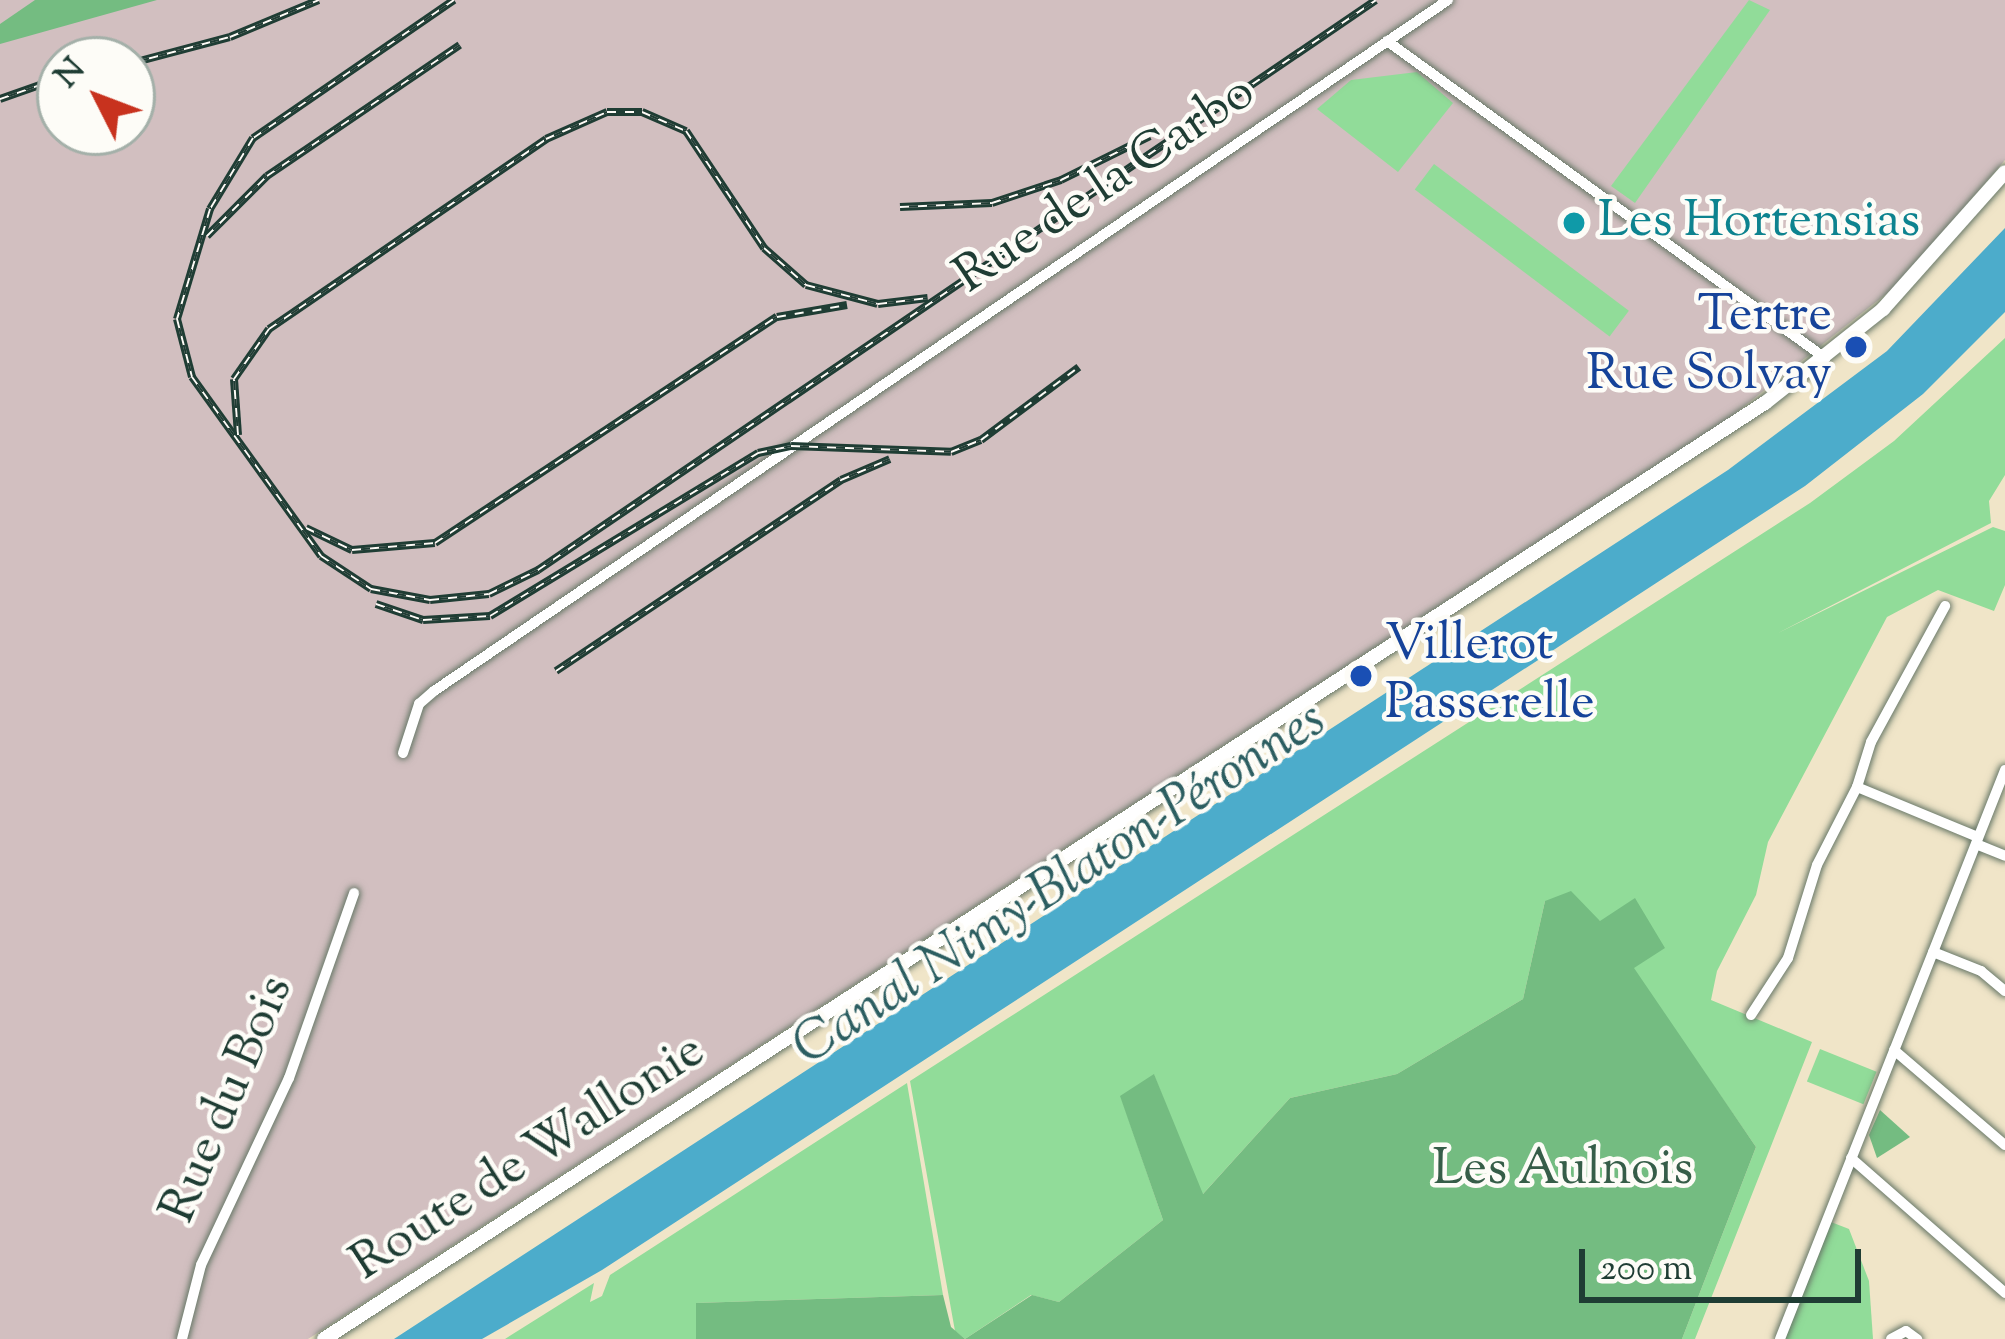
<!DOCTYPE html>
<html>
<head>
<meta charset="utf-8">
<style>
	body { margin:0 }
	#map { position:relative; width:2005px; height:1339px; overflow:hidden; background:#f0e5c8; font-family:"Sorts Mill Goudy",serif }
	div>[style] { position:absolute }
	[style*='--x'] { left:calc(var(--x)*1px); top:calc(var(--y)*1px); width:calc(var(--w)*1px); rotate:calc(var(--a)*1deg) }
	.industrial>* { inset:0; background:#d2bfc0 }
	.green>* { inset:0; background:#91dc99; transform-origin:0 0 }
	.forest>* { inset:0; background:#74bc81 }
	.water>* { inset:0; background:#4caccb }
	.roads { filter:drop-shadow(0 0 3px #687868) drop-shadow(0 0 3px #687868) }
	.minor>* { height:10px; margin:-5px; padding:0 5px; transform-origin:5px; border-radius:5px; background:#fff }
	.major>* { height:14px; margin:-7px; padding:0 7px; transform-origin:7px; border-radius:7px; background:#fff }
	.rail>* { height:8px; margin-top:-4px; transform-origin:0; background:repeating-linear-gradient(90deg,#fdfcf7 0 9px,#1f3d34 0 18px); box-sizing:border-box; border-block:3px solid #1f3d34 }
	.dots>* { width:33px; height:33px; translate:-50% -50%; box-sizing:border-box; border:6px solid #fdfcf7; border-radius:50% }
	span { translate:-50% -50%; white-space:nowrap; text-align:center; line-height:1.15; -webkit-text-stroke:9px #fdfcf7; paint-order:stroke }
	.street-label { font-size:51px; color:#1f3d34 }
	.culture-label { font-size:51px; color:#0d838f }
	.left { translate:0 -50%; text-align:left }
	.transit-label { font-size:51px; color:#164399 }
	.right { translate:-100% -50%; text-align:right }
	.park-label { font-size:51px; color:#365d48 }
	.water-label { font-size:54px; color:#2c5e61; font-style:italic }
	.north { position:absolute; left:36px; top:36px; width:120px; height:120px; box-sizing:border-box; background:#fdfcf7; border:3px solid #a4b0a9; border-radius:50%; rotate:312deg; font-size:33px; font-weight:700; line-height:48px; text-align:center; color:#1f3d34 }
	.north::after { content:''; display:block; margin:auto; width:42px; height:54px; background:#c8321e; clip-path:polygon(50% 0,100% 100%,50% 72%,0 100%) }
	.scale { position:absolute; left:1579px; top:1249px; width:282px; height:54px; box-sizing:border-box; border:6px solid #1f3d34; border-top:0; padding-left:15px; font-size:36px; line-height:42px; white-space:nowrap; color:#1f3d34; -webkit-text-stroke:9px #fdfcf7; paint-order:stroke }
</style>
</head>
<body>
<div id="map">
	<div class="industrial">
		<div style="clip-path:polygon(evenodd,0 0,2005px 0,2005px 160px,1896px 286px,1733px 415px,308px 1339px,0 1339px,0 0,60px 60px,132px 60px,132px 132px,60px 132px,60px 60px)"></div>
	</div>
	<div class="green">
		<div style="clip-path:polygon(1749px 0,1770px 10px,1635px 203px,1611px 186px)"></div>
		<div style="clip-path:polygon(1417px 72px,1453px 103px,1398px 172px,1317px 109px,1351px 80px)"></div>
		<div style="left:1434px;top:164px;width:244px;height:32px;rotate:37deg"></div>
		<div style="clip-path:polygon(2005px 338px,2005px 475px,1989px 501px,1991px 523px,1776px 634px,1993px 527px,2005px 531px,2005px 585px,1994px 611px,1938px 590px,1887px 617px,1768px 842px,1756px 895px,1717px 971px,1711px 1000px,1812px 1042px,1695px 1339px,1682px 1339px,1756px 1147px,1600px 921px,1545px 901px,1523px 999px,1397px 1074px,1290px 1098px,1202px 1195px,1154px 1075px,1121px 1097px,1163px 1220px,1059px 1302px,1031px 1295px,965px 1339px,955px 1331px,910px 1081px,1810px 503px,1894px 441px)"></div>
		<div style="left:1820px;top:1049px;width:61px;height:35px;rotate:22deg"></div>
		<div style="clip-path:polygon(907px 1083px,943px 1295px,696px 1303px,696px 1339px,505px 1339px,594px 1283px,590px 1302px,602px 1296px,610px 1275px)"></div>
		<div style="clip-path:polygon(1831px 1222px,1849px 1229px,1869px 1281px,1873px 1339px,1785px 1339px)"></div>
	</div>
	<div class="forest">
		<div style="clip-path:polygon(35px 0,157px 0,0 44px,0 24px)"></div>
		<div style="clip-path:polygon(1571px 891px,1600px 921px,1635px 898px,1665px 948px,1634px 968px,1756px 1147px,1682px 1339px,696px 1339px,696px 1303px,943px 1295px,951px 1327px,965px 1339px,1032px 1295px,1059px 1302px,1163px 1220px,1120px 1096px,1154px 1074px,1203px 1194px,1290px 1098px,1397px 1074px,1523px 999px,1545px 901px)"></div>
		<div style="clip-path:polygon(1880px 1110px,1910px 1137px,1877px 1158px,1869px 1135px)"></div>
	</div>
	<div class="water">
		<div style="clip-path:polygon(2005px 228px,2005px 312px,1923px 394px,1805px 486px,602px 1270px,482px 1339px,394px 1339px,1728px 470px,1887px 351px)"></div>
	</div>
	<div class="roads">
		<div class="minor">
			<div style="--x:1387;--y:41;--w:541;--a:35.89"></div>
			<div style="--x:403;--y:753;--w:52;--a:-71.9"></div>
			<div style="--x:419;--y:704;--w:20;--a:-41"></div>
			<div style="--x:434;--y:691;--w:1227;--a:-34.27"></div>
			<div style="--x:1857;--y:787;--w:47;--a:-72.7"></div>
			<div style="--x:1871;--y:742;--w:155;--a:-61.4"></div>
			<div style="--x:1976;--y:844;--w:31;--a:22"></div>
			<div style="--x:1933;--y:952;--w:52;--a:21.6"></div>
			<div style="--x:1981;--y:971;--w:31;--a:40"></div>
			<div style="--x:1751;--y:1015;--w:68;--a:-57"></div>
			<div style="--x:1788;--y:958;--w:97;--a:-72.7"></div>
			<div style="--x:1817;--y:865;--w:88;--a:-62.9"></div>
			<div style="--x:1857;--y:787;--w:131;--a:22.5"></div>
			<div style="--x:1894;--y:1050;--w:146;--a:40.6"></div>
			<div style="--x:1851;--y:1158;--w:205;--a:41.2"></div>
			<div style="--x:182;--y:1339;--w:76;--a:-75.6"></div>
			<div style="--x:201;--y:1265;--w:207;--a:-64.8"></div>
			<div style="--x:289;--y:1078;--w:196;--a:-70.6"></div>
			<div style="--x:1780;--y:1339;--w:612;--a:-68.42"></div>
			<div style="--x:1891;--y:1339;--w:17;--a:-28"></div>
			<div style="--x:1906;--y:1331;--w:14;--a:36"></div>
		</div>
		<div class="major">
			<div style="--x:324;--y:1339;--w:1718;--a:-33.01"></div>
			<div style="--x:1765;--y:403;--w:151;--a:-38.5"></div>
			<div style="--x:1883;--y:309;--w:183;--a:-48.3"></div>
		</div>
	</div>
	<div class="rail">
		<div style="--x:454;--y:0;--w:244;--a:145.5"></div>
		<div style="--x:253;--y:138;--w:83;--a:121.2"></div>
		<div style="--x:210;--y:209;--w:115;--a:106.7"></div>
		<div style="--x:177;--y:319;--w:60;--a:75.5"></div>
		<div style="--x:192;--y:377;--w:221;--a:54.2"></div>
		<div style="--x:321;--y:556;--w:60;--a:33.4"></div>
		<div style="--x:371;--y:589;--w:60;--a:10.6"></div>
		<div style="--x:430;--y:600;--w:59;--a:-5.8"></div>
		<div style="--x:489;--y:594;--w:55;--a:-26.1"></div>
		<div style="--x:538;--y:570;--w:1013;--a:-34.22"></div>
		<div style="--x:132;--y:63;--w:101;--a:-14.9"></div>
		<div style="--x:230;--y:37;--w:96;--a:-22.6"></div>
		<div style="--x:0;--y:99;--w:64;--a:-19.3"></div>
		<div style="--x:900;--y:207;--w:92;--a:-2.5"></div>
		<div style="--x:992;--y:203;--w:73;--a:-18.4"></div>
		<div style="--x:1061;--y:180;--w:99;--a:-26.3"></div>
		<div style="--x:207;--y:236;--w:85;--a:-45"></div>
		<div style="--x:267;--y:176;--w:233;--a:-34.2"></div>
		<div style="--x:238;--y:435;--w:56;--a:-94.1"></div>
		<div style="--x:234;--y:379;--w:61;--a:-55"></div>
		<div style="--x:269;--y:329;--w:336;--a:-34.4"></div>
		<div style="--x:546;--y:139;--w:67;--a:-23.9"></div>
		<div style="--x:607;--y:112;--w:35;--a:0"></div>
		<div style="--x:642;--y:112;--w:48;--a:23.4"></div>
		<div style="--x:686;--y:131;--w:141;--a:56.3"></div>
		<div style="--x:764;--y:248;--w:56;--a:41.4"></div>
		<div style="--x:806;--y:285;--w:74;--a:14.8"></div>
		<div style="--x:878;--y:304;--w:50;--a:-6.8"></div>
		<div style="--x:306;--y:528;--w:51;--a:25.6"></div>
		<div style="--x:352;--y:550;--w:83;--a:-4.8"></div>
		<div style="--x:435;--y:543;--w:410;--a:-33.5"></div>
		<div style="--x:777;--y:317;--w:71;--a:-9.7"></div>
		<div style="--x:376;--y:604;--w:50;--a:18.8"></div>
		<div style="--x:423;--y:620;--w:67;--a:-3.4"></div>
		<div style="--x:490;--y:616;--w:314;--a:-31.3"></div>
		<div style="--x:758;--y:453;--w:34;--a:-12"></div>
		<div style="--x:791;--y:446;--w:160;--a:2.1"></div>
		<div style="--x:951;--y:452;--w:32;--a:-22"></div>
		<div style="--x:981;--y:440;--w:122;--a:-36.7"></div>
		<div style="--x:556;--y:671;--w:343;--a:-33.8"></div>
		<div style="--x:841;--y:480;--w:53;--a:-23.2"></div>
	</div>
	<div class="dots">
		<div style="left:1574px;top:223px;background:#0f9aa8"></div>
		<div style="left:1856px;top:347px;background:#1a4fb4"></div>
		<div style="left:1361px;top:676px;background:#1a4fb4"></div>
	</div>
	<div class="street-label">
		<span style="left:1106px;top:186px;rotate:-34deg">Rue de la Carbo</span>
		<span style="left:229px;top:1100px;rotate:-67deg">Rue du Bois</span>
		<span style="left:529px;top:1159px;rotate:-33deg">Route de Wallonie</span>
	</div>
	<div class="culture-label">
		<span class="left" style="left:1598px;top:223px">Les Hortensias</span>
	</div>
	<div class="transit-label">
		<span class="right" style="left:1832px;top:347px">Tertre<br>Rue Solvay</span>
		<span class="left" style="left:1385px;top:676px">Villerot<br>Passerelle</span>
	</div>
	<div class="park-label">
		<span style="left:1563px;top:1171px">Les Aulnois</span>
	</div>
	<div class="water-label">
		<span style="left:1060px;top:885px;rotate:-33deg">Canal Nimy-Blaton-Péronnes</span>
	</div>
	<div class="north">N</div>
	<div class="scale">200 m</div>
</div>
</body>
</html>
